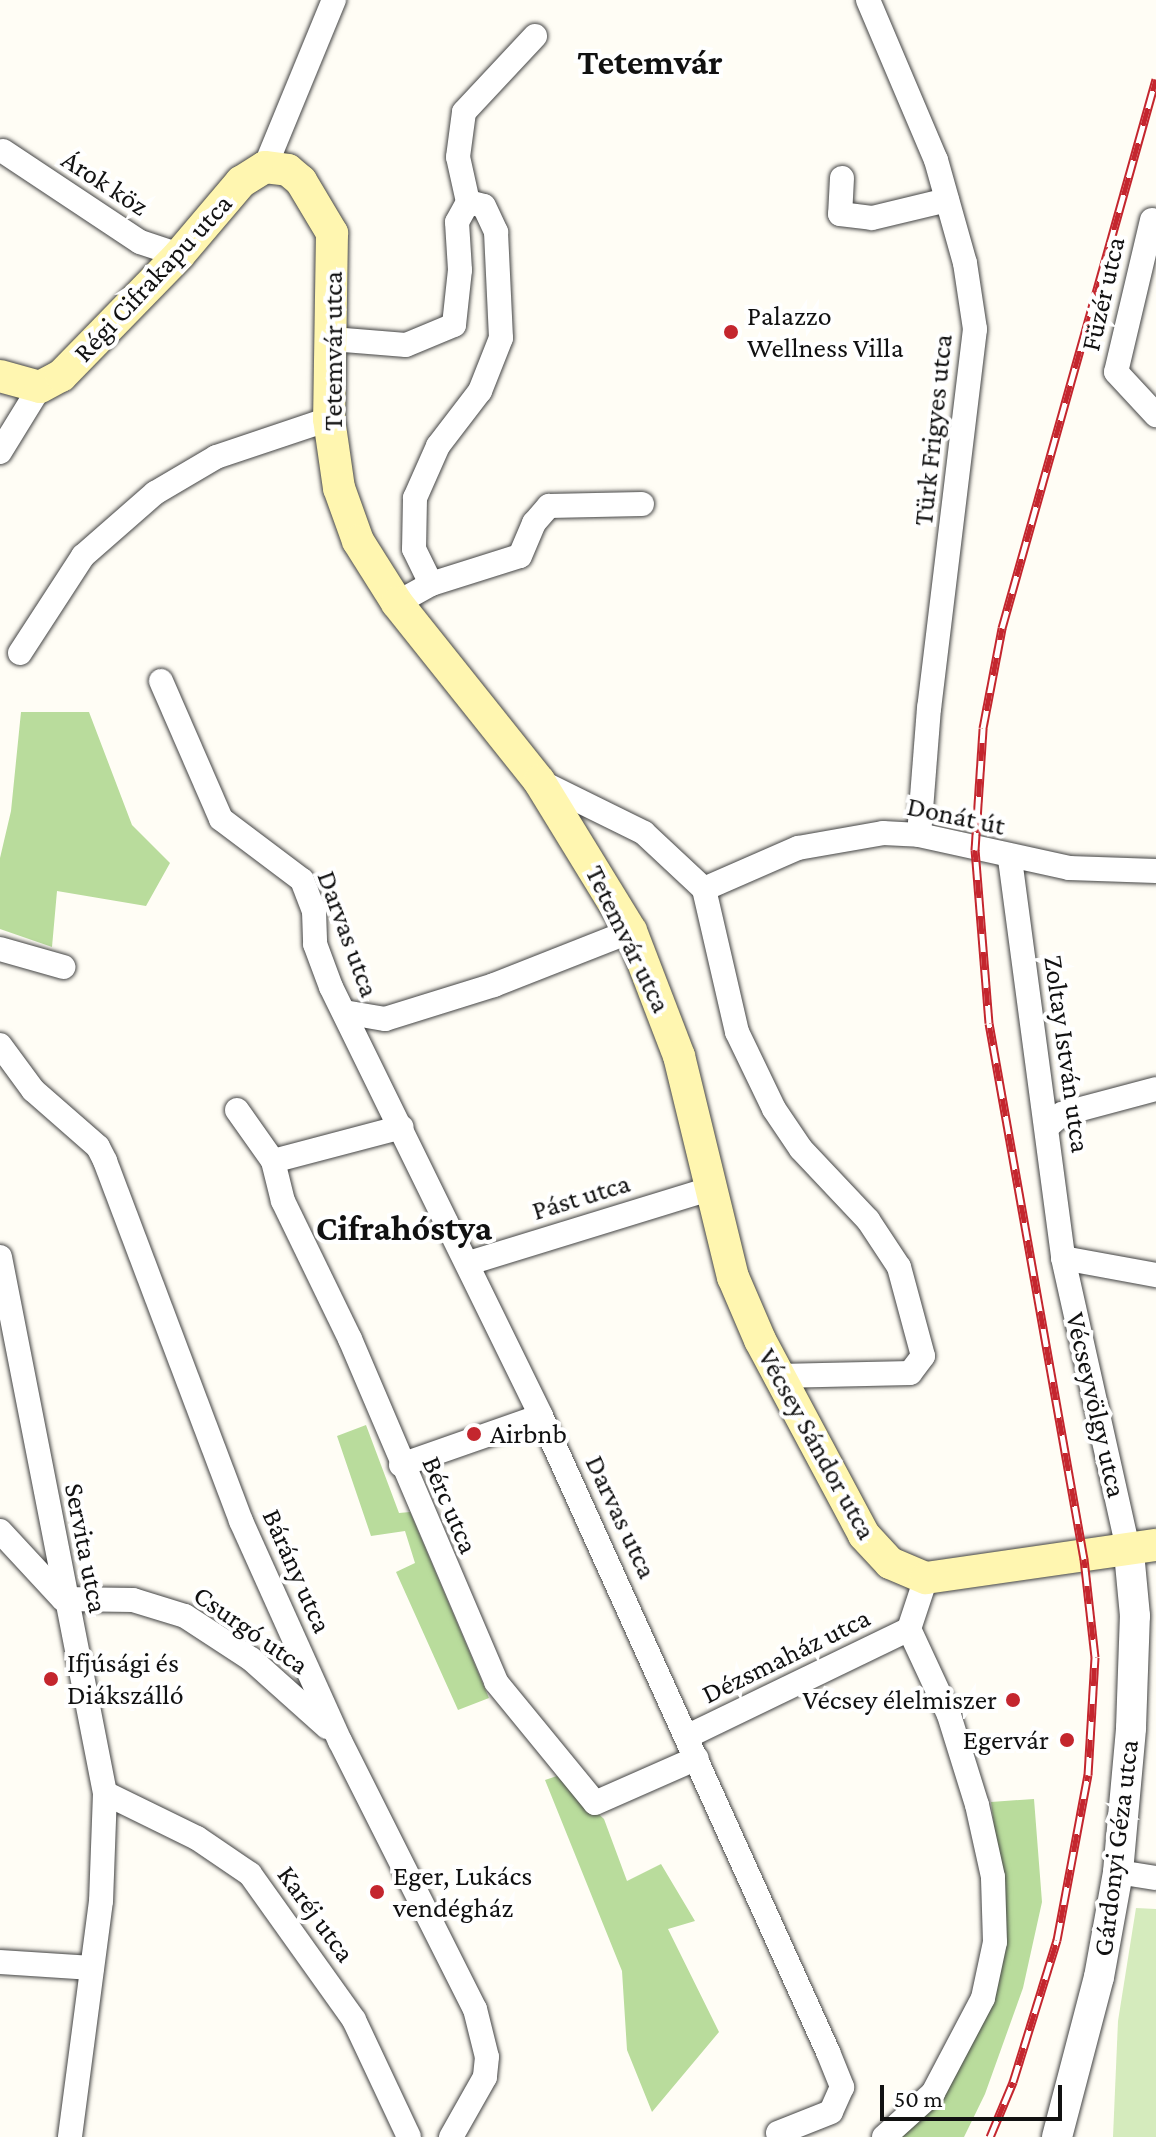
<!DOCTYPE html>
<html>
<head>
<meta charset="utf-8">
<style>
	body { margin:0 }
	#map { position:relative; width:1156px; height:2137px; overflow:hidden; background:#fffdf5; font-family:"Crimson Pro",serif }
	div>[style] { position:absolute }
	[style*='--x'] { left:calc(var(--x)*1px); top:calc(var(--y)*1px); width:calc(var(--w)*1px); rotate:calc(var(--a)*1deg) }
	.green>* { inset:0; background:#d5ebbd }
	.forest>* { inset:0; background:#b9dc9c }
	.roads { filter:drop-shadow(0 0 2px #444) drop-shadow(0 0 2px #444) }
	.minor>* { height:24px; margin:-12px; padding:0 12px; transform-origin:12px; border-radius:12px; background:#fff }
	.tertiary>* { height:30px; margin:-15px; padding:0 15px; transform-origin:15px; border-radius:15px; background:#fff }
	.secondary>* { height:32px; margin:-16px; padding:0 16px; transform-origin:16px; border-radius:16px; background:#fff6b0 }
	.rail>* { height:9px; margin-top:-4.5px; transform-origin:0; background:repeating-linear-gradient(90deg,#fff 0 18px,#c4262e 0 36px); box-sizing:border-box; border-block:2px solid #c4262e }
	.dots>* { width:22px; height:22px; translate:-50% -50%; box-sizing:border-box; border:4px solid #fff; border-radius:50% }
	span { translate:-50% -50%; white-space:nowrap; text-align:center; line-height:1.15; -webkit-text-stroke:8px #fff; paint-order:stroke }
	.street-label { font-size:28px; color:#111 }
	.poi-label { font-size:28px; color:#111 }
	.left { translate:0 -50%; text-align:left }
	.right { translate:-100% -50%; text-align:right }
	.district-label { font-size:36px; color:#111; font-weight:700 }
	.scale { position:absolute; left:880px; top:2085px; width:182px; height:36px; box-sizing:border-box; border:4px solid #111; border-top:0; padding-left:10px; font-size:24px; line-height:28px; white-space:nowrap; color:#111; -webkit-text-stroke:6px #fff; paint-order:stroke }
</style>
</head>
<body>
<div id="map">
	<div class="green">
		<div style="clip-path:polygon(1136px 1908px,1156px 1909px,1156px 2137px,1113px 2137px,1118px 2021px)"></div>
	</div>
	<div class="forest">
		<div style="clip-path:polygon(21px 712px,89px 712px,132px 825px,170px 863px,146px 906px,57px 891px,52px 947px,0 929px,0 858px,11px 811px)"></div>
		<div style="clip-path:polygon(366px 1425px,399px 1513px,410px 1512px,489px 1698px,458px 1710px,396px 1572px,415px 1563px,405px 1531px,371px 1536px,337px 1436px)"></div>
		<div style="clip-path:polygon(557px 1776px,604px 1819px,627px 1881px,661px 1864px,695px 1921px,668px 1929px,719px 2032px,652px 2112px,627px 2050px,622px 1971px,545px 1780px)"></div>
		<div style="clip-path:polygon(1034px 1799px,1042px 1902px,1023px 1988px,985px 2094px,964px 2137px,897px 2137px,990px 2000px,1000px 1873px,991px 1802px)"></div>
	</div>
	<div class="roads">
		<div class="minor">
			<div style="--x:868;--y:0;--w:174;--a:67"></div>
			<div style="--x:936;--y:160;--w:107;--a:74.3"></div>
			<div style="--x:965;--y:263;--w:67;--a:81.4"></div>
			<div style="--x:975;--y:329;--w:382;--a:96.9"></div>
			<div style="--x:929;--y:708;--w:127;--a:94.5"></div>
			<div style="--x:3;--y:151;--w:164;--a:33.6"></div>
			<div style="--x:140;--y:242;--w:41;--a:18.4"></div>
			<div style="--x:265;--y:167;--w:181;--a:-67.6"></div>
			<div style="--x:842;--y:178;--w:36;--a:93"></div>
			<div style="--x:840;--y:214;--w:32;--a:7"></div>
			<div style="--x:872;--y:218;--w:77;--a:-13.5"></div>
			<div style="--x:468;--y:202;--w:46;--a:-102.5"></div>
			<div style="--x:458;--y:157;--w:45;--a:-82.4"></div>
			<div style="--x:464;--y:112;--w:104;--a:-46.9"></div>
			<div style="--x:1152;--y:220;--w:156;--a:103.3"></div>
			<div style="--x:1116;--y:372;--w:59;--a:47.1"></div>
			<div style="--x:332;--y:339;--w:74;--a:4.6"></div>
			<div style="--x:406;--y:345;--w:52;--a:-22.6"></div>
			<div style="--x:454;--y:325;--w:55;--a:-83.8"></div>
			<div style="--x:460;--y:270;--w:48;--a:-93.6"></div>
			<div style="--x:457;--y:222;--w:23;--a:-61"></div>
			<div style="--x:468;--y:202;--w:16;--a:14"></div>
			<div style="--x:484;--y:206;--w:29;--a:65"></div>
			<div style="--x:496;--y:232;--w:106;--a:87.3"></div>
			<div style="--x:501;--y:338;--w:57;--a:111.6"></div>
			<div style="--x:480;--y:391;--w:69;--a:127.4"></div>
			<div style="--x:438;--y:446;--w:57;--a:113.9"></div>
			<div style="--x:415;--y:498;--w:51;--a:91.1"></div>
			<div style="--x:414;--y:549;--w:39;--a:64"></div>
			<div style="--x:0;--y:452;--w:76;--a:-58.4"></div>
			<div style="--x:397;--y:603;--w:39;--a:-29"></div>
			<div style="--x:431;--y:584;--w:93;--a:-17.5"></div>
			<div style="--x:520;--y:556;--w:36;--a:-67"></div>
			<div style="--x:534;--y:523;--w:23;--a:-49"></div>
			<div style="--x:549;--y:506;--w:93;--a:-1.2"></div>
			<div style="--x:20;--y:653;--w:116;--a:-57"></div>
			<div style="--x:83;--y:556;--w:96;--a:-41.2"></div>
			<div style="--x:155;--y:493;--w:71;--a:-30.5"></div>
			<div style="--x:216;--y:457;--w:119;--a:-18.6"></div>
			<div style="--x:161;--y:681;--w:150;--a:66.5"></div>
			<div style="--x:221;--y:819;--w:101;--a:37"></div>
			<div style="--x:302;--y:880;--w:33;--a:69"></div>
			<div style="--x:314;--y:911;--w:33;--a:88"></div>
			<div style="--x:315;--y:944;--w:46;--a:69.6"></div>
			<div style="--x:331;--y:987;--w:478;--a:63.9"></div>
			<div style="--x:541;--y:1416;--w:698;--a:65.71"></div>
			<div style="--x:828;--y:2052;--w:38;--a:68"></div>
			<div style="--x:842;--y:2087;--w:27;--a:114"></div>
			<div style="--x:831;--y:2112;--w:57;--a:158.4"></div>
			<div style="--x:539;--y:781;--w:117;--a:26.3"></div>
			<div style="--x:644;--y:833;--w:82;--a:43"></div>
			<div style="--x:1010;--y:859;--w:403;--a:82.4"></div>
			<div style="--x:1063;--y:1258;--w:302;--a:77.4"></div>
			<div style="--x:704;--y:889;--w:147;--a:77"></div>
			<div style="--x:737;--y:1032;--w:85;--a:64.3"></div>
			<div style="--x:774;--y:1109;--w:48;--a:56"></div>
			<div style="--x:801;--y:1149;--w:98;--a:46.7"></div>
			<div style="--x:868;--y:1220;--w:56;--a:56.6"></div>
			<div style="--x:899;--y:1267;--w:92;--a:74.9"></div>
			<div style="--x:923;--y:1356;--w:21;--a:127"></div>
			<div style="--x:910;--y:1373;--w:131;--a:178.7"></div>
			<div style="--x:704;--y:889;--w:103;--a:-23.6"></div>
			<div style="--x:798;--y:848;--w:86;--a:-10"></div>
			<div style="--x:883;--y:833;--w:36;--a:3"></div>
			<div style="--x:919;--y:835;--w:154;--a:12.4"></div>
			<div style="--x:1069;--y:868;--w:87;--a:2"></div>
			<div style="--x:0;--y:949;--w:66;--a:15.9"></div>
			<div style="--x:344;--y:1012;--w:42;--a:9.7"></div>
			<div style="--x:385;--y:1019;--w:114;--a:-17.3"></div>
			<div style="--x:494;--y:985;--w:147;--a:-21.5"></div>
			<div style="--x:0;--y:1045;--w:56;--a:53.7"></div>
			<div style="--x:33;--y:1090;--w:86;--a:41.2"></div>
			<div style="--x:98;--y:1147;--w:16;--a:63"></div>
			<div style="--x:105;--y:1161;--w:385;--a:69.3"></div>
			<div style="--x:241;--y:1521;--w:241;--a:65.8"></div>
			<div style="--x:340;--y:1741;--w:300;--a:63.3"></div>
			<div style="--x:475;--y:2009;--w:49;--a:76"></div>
			<div style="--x:487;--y:2057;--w:20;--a:96"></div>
			<div style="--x:485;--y:2077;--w:69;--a:119.5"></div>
			<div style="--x:237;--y:1110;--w:62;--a:54.8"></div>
			<div style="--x:273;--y:1161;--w:41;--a:76"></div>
			<div style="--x:283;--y:1201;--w:153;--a:64.1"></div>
			<div style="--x:350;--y:1339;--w:373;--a:66.9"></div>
			<div style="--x:496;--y:1682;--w:156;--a:50.7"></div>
			<div style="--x:595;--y:1803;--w:111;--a:-23.8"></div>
			<div style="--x:1047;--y:1127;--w:20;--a:-41"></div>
			<div style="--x:1062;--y:1114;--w:97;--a:-14.9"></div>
			<div style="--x:273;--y:1161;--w:133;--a:-14.8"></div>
			<div style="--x:0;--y:1257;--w:546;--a:78.92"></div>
			<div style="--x:105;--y:1793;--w:108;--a:92.1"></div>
			<div style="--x:101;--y:1901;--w:238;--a:97.5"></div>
			<div style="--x:1063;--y:1258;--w:95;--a:10.4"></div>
			<div style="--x:469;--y:1263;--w:252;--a:-17.1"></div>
			<div style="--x:401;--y:1465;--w:148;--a:-19.3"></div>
			<div style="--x:0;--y:1531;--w:93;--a:47.2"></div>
			<div style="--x:63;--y:1599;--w:70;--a:0.8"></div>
			<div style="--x:133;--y:1600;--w:54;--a:17.1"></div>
			<div style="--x:185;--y:1616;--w:79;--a:33.1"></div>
			<div style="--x:251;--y:1659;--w:102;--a:41.8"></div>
			<div style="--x:688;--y:1736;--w:246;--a:-25.8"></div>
			<div style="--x:105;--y:1793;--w:102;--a:26.1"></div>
			<div style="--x:197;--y:1838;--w:64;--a:34.2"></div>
			<div style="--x:250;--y:1874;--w:179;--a:54.5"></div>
			<div style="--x:354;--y:2020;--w:129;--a:64.8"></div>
			<div style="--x:1118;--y:1872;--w:38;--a:9"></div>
			<div style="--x:0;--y:1962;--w:92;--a:3.7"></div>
			<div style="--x:884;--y:2137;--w:66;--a:-41.9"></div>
			<div style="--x:933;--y:2093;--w:107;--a:-62.2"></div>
			<div style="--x:983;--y:1998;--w:57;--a:-77.9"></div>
			<div style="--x:995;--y:1942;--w:65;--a:-91.8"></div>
			<div style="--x:993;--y:1877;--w:74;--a:-102.5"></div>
			<div style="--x:977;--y:1805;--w:94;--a:-107.3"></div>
			<div style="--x:949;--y:1715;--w:95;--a:-114.9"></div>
			<div style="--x:909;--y:1629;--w:54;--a:-71.6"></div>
		</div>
		<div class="tertiary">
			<div style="--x:1057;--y:2137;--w:165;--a:-75.3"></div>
			<div style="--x:1099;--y:1977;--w:107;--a:-79.7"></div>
			<div style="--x:1118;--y:1872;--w:145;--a:-84.8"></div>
			<div style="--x:1131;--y:1728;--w:112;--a:-88"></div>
			<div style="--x:1135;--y:1616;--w:63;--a:-95.4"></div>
		</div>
		<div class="secondary">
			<div style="--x:0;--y:376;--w:41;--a:15.4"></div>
			<div style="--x:40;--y:387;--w:24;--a:-28"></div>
			<div style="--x:61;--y:376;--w:169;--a:-45.7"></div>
			<div style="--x:179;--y:255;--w:96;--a:-49.7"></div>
			<div style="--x:241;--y:182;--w:28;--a:-32"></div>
			<div style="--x:265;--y:167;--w:23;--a:7"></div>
			<div style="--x:288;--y:170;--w:17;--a:40"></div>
			<div style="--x:301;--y:181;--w:61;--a:59.2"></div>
			<div style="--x:332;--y:233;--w:186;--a:90.9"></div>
			<div style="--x:329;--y:419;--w:70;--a:81.8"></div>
			<div style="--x:339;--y:488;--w:56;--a:70.3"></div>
			<div style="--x:358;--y:541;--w:73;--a:57.8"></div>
			<div style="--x:397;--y:603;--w:228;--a:51.4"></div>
			<div style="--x:539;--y:781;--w:176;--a:58.5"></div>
			<div style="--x:631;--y:931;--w:134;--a:69"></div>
			<div style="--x:679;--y:1056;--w:228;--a:76.3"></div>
			<div style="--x:733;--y:1277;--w:69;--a:66.8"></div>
			<div style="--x:760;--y:1340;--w:221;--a:61.9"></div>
			<div style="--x:864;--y:1535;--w:38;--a:47"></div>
			<div style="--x:890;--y:1563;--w:39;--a:23"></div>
			<div style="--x:926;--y:1578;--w:232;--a:-8.2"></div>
		</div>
	</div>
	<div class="rail">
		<div style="--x:990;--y:2137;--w:60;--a:-67.3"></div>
		<div style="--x:1013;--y:2082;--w:149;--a:-72.8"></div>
		<div style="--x:1057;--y:1940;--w:168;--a:-79.4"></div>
		<div style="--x:1088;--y:1775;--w:118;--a:-86.6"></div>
		<div style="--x:1095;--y:1657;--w:99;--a:-96.4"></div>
		<div style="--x:1084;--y:1559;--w:544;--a:-100.05"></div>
		<div style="--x:989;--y:1023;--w:174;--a:-94.6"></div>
		<div style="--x:975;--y:850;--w:122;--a:-86.2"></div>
		<div style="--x:983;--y:728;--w:102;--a:-79.2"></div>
		<div style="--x:1002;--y:628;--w:570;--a:-74.33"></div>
	</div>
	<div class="dots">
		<div style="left:731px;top:332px;background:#c4262e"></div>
		<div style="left:474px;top:1434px;background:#c4262e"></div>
		<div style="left:51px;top:1679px;background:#c4262e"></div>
		<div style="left:1013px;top:1700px;background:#c4262e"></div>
		<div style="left:1067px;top:1740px;background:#c4262e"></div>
		<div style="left:377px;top:1892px;background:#c4262e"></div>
	</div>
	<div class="street-label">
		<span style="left:105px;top:183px;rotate:33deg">Árok köz</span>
		<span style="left:153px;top:278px;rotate:-47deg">Régi Cifrakapu utca</span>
		<span style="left:1103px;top:294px;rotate:-77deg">Füzér utca</span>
		<span style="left:333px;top:351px;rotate:-90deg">Tetemvár utca</span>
		<span style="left:933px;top:430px;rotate:-84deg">Türk Frigyes utca</span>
		<span style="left:956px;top:816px;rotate:12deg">Donát út</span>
		<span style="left:348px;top:934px;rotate:70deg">Darvas utca</span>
		<span style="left:628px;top:939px;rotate:64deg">Tetemvár utca</span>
		<span style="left:1067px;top:1054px;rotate:82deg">Zoltay István utca</span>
		<span style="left:581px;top:1197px;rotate:-17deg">Pást utca</span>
		<span style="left:1096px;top:1405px;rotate:77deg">Vécseyvölgy utca</span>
		<span style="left:817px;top:1444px;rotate:61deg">Vécsey Sándor utca</span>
		<span style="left:450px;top:1505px;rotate:67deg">Bérc utca</span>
		<span style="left:621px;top:1517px;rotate:65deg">Darvas utca</span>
		<span style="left:86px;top:1548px;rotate:79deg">Servita utca</span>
		<span style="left:297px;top:1571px;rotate:66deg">Bárány utca</span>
		<span style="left:251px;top:1630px;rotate:35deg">Csurgó utca</span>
		<span style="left:786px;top:1656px;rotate:-26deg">Dézsmaház utca</span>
		<span style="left:1116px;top:1848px;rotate:-83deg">Gárdonyi Géza utca</span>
		<span style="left:316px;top:1914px;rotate:54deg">Karéj utca</span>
	</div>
	<div class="poi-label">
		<span class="left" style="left:747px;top:332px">Palazzo<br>Wellness Villa</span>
		<span class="left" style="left:490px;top:1434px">Airbnb</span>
		<span class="left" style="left:67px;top:1679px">Ifjúsági és<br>Diákszálló</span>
		<span class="right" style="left:997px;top:1700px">Vécsey élelmiszer</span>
		<span class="right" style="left:1049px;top:1740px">Egervár</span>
		<span class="left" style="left:393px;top:1892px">Eger, Lukács<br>vendégház</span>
	</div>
	<div class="district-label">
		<span style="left:650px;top:63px">Tetemvár</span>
		<span style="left:404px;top:1229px">Cifrahóstya</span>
	</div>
	<div class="scale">50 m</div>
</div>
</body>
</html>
